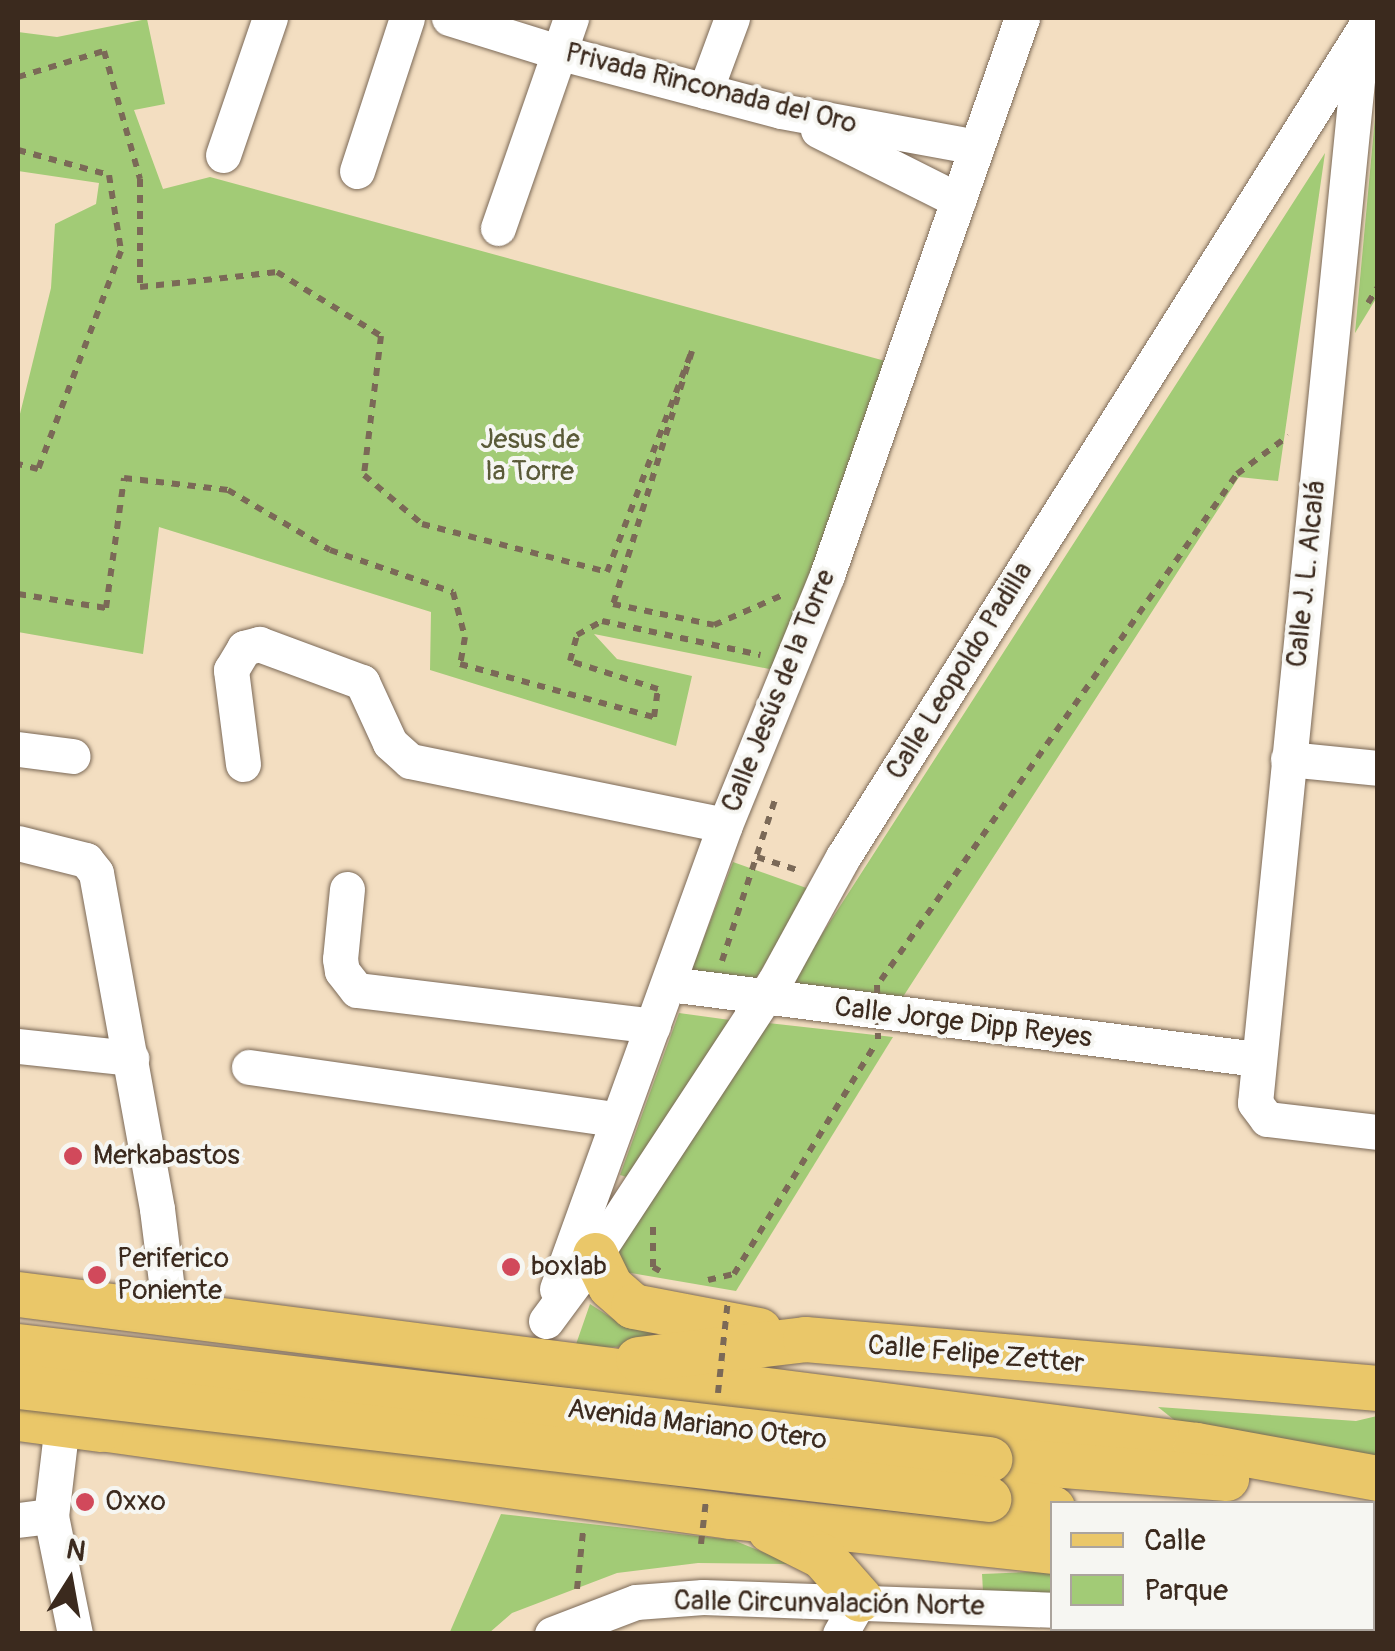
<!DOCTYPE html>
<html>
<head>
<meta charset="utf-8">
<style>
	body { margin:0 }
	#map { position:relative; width:1395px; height:1651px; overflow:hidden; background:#f3dec1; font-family:Pangolin,sans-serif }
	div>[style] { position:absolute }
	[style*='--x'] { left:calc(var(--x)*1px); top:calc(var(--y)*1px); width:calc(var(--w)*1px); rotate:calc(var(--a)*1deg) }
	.green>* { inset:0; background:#a2cb76 }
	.path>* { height:6px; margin-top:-3px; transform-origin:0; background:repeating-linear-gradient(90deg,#7b6957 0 8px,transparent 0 16px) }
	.roads { filter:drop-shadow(0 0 2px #7b6957) drop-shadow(0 0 2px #7b6957) }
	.minor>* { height:35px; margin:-17.5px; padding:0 17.5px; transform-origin:17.5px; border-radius:17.5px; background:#fff }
	.major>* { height:45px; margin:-22.5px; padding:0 22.5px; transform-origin:22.5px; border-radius:22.5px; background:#eac769 }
	.path-bridge>* { height:6px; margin-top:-3px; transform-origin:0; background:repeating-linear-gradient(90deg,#7b6957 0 8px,transparent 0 16px) }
	.bridges { filter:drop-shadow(0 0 2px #7b6957) drop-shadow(0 0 2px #7b6957) }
	.major-bridge>* { height:45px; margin:-22.5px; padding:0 22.5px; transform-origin:22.5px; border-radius:22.5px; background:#eac769 }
	.dots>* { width:28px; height:28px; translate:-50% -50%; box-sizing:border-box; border:5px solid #f6f6f2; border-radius:50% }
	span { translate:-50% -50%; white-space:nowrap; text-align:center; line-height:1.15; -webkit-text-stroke:8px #f6f6f2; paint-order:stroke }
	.street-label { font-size:28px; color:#3b2a1e }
	.park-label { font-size:28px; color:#5a5a38 }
	.poi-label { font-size:28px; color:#3b2a1e }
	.left { translate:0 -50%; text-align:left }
	.frame { position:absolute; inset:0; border:20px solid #3b2a1e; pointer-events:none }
	.legend { position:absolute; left:1050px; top:1501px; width:325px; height:130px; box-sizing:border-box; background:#f6f6f2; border:2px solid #aba49d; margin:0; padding:12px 18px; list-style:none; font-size:30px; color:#3b2a1e }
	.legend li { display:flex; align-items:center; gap:20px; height:50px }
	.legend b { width:50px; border:2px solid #aba49d }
	.north { position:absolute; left:20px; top:1531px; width:100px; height:100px; -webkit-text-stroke:8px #f6f6f2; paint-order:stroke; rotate:11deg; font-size:28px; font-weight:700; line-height:40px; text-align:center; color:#3b2a1e }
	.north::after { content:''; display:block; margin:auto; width:35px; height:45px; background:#3b2a1e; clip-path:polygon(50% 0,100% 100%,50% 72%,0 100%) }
</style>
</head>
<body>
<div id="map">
	<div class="green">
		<div style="clip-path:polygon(147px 19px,165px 104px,134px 110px,163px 189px,210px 177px,889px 362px,779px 671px,594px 634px,617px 659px,692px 676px,676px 746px,430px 670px,431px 612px,159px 527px,143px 654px,18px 632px,18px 422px,51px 288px,55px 224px,96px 204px,99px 183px,18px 171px,18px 32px,57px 37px)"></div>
		<div style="clip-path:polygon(1377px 96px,1377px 297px,1355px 333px)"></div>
		<div style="clip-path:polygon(1325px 153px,1278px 481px,1239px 477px,899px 1003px,786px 990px)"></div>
		<div style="clip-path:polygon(733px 862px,812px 890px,751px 986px,689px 977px)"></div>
		<div style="clip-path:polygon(679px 1013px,730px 1020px,630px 1178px,620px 1175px)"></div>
		<div style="clip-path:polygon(768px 1023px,893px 1037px,736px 1291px,625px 1272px,617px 1245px)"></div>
		<div style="clip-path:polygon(590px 1304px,618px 1322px,695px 1341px,574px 1350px)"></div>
		<div style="clip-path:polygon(1158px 1407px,1356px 1421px,1377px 1416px,1377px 1456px,1188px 1431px)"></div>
		<div style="clip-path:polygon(501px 1514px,733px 1540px,792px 1564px,698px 1563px,617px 1573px,512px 1613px,489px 1633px,449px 1634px)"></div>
		<div style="clip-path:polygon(1052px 1571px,1052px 1594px,983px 1591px,982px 1574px)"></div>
	</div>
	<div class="path">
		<div style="--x:18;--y:77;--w:90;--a:-16.8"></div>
		<div style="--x:104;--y:51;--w:133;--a:74.3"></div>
		<div style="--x:140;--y:179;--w:108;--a:90"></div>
		<div style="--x:140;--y:287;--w:138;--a:-6.2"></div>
		<div style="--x:277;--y:272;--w:122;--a:31.6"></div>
		<div style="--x:381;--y:336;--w:140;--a:97"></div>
		<div style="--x:364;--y:475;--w:76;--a:40.2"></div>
		<div style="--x:422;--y:524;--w:191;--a:14.5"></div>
		<div style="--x:607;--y:572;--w:237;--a:-69"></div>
		<div style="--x:692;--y:351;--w:265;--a:107.3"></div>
		<div style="--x:613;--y:604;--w:103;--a:11.7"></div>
		<div style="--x:714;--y:625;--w:77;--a:-23.6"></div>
		<div style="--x:18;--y:150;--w:94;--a:15.4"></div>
		<div style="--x:109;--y:175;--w:77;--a:81"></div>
		<div style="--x:121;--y:251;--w:233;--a:110.8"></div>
		<div style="--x:38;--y:469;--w:21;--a:-166"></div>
		<div style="--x:1368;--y:303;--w:19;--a:-58"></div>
		<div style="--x:18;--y:594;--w:89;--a:9"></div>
		<div style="--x:106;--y:608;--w:131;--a:-82.1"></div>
		<div style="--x:124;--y:478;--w:105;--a:6.6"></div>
		<div style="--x:228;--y:490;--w:118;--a:30.5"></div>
		<div style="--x:330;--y:550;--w:130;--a:18.9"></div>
		<div style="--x:453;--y:592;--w:47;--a:75.1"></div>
		<div style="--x:465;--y:637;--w:27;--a:100"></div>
		<div style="--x:460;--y:664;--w:201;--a:15.3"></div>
		<div style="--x:654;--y:717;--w:28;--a:-82"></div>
		<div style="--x:658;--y:689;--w:92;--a:-162.3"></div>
		<div style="--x:570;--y:661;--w:27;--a:-75"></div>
		<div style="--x:577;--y:635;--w:29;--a:-29"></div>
		<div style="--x:602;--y:621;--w:162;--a:12.1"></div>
		<div style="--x:757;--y:857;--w:45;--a:18"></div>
		<div style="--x:722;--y:961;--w:173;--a:-71.8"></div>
		<div style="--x:881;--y:980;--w:619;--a:-54.87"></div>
		<div style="--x:1237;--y:474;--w:64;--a:-36.7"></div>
		<div style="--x:653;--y:1227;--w:40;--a:90"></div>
		<div style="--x:653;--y:1267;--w:8;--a:30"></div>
		<div style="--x:708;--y:1280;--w:27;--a:-13"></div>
		<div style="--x:734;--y:1274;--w:271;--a:-58.4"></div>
		<div style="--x:577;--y:1589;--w:57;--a:-84"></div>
	</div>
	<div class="roads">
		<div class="minor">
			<div style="--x:449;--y:18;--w:114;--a:17.3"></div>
			<div style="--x:558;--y:52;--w:231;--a:14.8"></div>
			<div style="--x:781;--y:111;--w:199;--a:10.4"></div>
			<div style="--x:1361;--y:41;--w:1067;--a:95.7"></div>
			<div style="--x:1255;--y:1103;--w:20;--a:53"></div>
			<div style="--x:1267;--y:1119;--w:112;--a:6.7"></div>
			<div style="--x:705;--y:91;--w:78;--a:-69.7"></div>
			<div style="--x:818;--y:130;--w:157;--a:26.6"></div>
			<div style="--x:223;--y:155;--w:145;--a:-71.1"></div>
			<div style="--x:357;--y:171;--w:161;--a:-71.9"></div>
			<div style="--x:498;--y:228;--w:222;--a:-70.8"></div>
			<div style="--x:18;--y:749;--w:55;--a:7.3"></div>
			<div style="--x:1288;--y:759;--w:90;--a:5.7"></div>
			<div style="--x:243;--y:764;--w:95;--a:-97.3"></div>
			<div style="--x:231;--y:670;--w:26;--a:-59"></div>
			<div style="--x:244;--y:648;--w:16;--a:-15"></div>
			<div style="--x:259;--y:644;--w:110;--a:20.3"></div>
			<div style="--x:362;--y:682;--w:67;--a:65.3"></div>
			<div style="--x:390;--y:743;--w:27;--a:42"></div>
			<div style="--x:410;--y:761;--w:321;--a:11.5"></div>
			<div style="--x:18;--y:843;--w:70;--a:14"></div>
			<div style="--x:86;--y:860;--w:16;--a:52"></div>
			<div style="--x:96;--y:873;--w:341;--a:79.7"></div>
			<div style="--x:157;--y:1209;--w:106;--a:82.9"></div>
			<div style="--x:347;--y:889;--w:70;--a:95.7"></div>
			<div style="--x:340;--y:959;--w:12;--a:81"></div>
			<div style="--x:342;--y:971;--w:24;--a:52"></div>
			<div style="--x:357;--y:990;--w:298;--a:6.9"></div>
			<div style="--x:669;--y:984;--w:593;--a:7.27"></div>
			<div style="--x:18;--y:1046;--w:114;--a:6.1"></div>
			<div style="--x:249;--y:1067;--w:371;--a:8.1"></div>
			<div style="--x:557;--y:1289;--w:493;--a:-70.1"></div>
			<div style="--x:725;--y:825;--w:270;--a:-67.8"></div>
			<div style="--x:827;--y:575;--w:590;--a:-70.71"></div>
			<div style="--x:546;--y:1321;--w:82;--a:-53.4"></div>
			<div style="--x:595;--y:1255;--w:328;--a:-56.7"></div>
			<div style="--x:775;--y:981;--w:141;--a:-61.3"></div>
			<div style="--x:843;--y:857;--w:991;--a:-57.82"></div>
			<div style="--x:62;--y:1424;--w:93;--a:96.8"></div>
			<div style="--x:51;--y:1516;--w:120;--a:78.5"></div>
			<div style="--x:18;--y:1520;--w:33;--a:-7"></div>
			<div style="--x:1372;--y:1628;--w:6;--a:0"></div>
			<div style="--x:552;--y:1634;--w:90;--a:-20.9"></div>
			<div style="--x:636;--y:1602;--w:67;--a:-4.3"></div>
			<div style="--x:703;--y:1597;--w:349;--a:2.1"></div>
			<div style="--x:840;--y:1634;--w:40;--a:-60.3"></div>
		</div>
		<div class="major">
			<div style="--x:595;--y:1255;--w:34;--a:64"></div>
			<div style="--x:610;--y:1286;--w:30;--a:41"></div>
			<div style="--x:633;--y:1306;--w:128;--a:10.8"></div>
			<div style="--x:18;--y:1294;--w:1188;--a:7.3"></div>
			<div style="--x:1196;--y:1445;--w:185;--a:10.3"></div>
			<div style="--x:638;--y:1359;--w:168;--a:-6.8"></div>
			<div style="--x:805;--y:1339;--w:575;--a:4.89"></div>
			<div style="--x:55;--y:1360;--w:37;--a:81"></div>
			<div style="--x:61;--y:1397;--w:34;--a:47"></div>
			<div style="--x:84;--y:1422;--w:17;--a:21"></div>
			<div style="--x:100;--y:1428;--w:636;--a:7.95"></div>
			<div style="--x:730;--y:1516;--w:324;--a:6.2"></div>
			<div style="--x:18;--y:1418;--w:83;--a:7.6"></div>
			<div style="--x:989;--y:1459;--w:238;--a:4.6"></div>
			<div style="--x:988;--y:1499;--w:65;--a:8"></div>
			<div style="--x:770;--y:1530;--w:58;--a:26.6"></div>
			<div style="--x:822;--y:1556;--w:57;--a:48.5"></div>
			<div style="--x:1372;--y:1552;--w:6;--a:9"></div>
			<div style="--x:1372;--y:1585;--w:6;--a:0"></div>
		</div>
	</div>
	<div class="path-bridge">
		<div style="--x:877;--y:985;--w:54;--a:88.9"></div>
		<div style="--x:718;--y:1393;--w:94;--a:-83.9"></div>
		<div style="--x:701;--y:1544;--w:44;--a:-83.5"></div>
	</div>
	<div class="bridges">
		<div class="major-bridge">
			<div style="--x:18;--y:1346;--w:978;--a:6.64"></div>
			<div style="--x:18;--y:1386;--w:977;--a:6.64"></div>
		</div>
	</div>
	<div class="dots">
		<div style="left:73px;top:1156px;background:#d1495b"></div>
		<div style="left:511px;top:1267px;background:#d1495b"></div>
		<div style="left:97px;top:1275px;background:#d1495b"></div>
		<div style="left:85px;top:1502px;background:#d1495b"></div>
	</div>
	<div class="street-label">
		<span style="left:711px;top:89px;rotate:14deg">Privada Rinconada del Oro</span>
		<span style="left:1307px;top:574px;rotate:-84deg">Calle J. L. Alcalá</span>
		<span style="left:960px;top:671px;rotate:-58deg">Calle Leopoldo Padilla</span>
		<span style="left:779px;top:691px;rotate:-68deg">Calle Jesús de la Torre</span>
		<span style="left:963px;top:1023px;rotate:7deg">Calle Jorge Dipp Reyes</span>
		<span style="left:976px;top:1355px;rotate:5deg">Calle Felipe Zetter</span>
		<span style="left:697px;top:1425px;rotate:7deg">Avenida Mariano Otero</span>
		<span style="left:829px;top:1604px;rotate:1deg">Calle Circunvalación Norte</span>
	</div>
	<div class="park-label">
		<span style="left:530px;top:456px">Jesus de<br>la Torre</span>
	</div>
	<div class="poi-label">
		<span class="left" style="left:93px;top:1156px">Merkabastos</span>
		<span class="left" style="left:117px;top:1275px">Periferico<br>Poniente</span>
		<span class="left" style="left:531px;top:1267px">boxlab</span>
		<span class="left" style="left:105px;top:1502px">Oxxo</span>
	</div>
	<div class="frame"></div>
	<ul class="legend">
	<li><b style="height:12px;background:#eac769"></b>Calle</li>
	<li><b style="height:28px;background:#a2cb76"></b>Parque</li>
	</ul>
	<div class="north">N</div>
</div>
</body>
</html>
